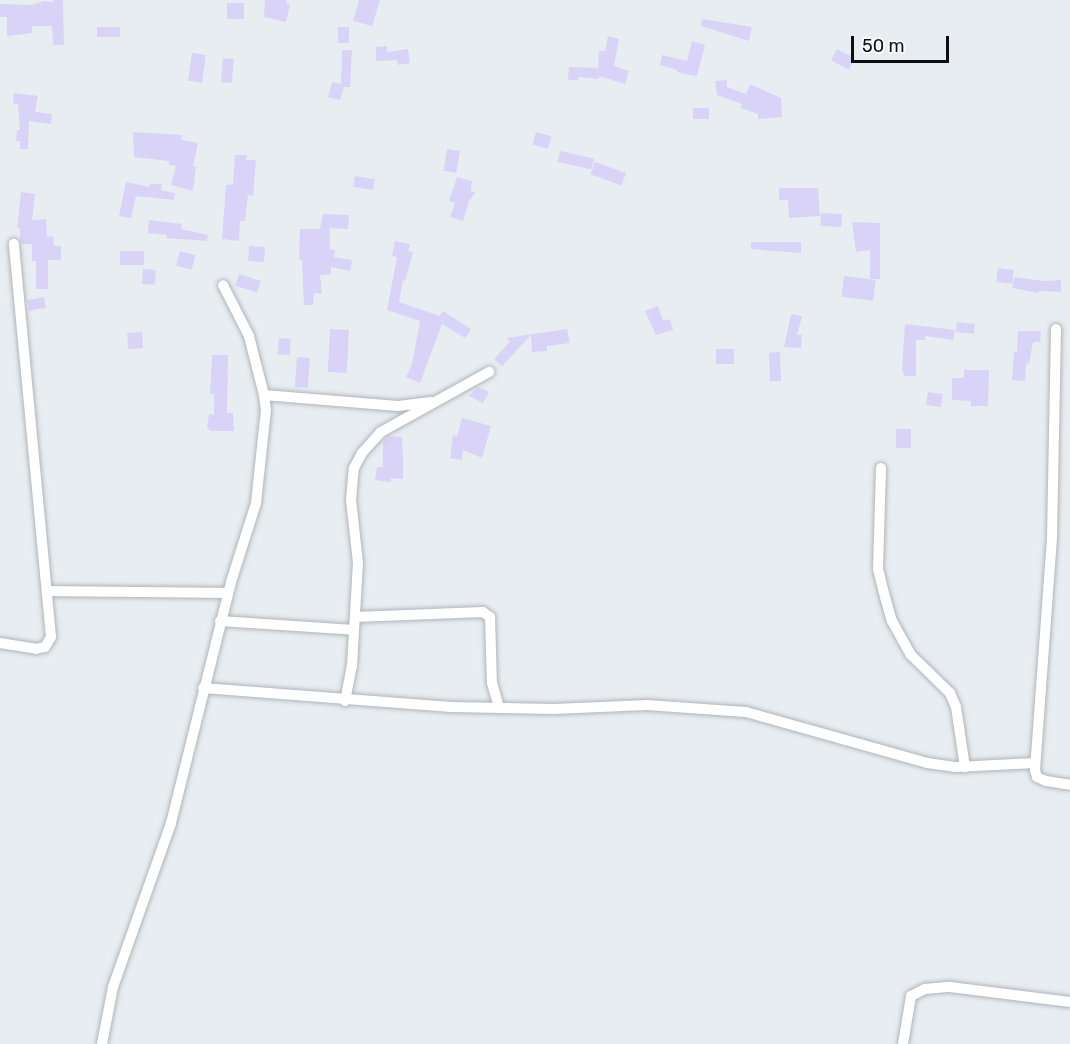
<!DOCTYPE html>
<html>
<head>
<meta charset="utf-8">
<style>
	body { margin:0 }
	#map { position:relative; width:1070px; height:1044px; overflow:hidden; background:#e8edf2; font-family:Rubik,sans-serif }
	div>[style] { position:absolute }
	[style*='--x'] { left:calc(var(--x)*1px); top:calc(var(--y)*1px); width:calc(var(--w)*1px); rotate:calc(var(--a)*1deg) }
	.building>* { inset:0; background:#d9d3f8; transform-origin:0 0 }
	.roads { filter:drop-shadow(0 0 2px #b0b5b9) drop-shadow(0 0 2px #b0b5b9) }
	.minor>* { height:10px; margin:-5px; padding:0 5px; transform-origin:5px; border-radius:5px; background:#fff }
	span { translate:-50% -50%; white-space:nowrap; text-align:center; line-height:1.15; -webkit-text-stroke:4.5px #f6fbfe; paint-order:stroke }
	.scale { position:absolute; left:851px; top:36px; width:98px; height:27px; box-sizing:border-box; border:3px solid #0d0f10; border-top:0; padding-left:8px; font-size:18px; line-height:21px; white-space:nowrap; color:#0d0f10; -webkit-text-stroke:4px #f6fbfe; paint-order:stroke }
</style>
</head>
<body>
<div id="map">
	<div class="building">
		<div style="clip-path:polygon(53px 0,63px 0,64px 45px,53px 45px,52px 26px,32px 26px,32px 33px,7px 36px,7px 17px,0 17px,0 4px,32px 5px,44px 1px,53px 2px)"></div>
		<div style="clip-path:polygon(265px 0,287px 0,286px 3px,290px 4px,286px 22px,264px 17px)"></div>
		<div style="clip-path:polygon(359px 0,380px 0,372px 26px,353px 21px)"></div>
		<div style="left:227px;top:3px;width:17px;height:16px"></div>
		<div style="clip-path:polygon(702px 19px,752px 27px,749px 41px,701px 26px)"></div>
		<div style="left:97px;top:27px;width:23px;height:10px"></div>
		<div style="left:338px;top:27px;width:11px;height:16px"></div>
		<div style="clip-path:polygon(608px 36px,619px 39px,614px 66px,629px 71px,625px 84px,599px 76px,599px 79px,578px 77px,578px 80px,568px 80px,569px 67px,598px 68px,599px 51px,605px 51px)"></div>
		<div style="clip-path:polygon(692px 41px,705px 45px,697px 75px,694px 76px,677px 72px,677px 70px,660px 65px,662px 55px,687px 61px)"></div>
		<div style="clip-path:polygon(387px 46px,387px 52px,408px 49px,410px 63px,398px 65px,397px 60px,376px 61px,376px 47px)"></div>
		<div style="left:837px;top:49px;width:20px;height:13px;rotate:27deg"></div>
		<div style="clip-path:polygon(342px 50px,352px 50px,350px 87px,344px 87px,340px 100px,328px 97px,332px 82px,341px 84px)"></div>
		<div style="left:192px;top:53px;width:14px;height:28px;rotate:8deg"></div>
		<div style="left:223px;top:58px;width:11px;height:24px;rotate:5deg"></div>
		<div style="clip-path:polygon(727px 80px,727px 87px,746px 94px,750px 84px,781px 98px,782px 117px,758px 119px,758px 114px,741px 108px,742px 104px,717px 95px,715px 81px)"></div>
		<div style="clip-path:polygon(14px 93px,38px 96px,35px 112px,52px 114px,51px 124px,29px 121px,28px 149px,20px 149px,20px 141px,16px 141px,17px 130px,20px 130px,18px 104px,13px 104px)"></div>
		<div style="left:693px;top:108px;width:16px;height:11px"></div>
		<div style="clip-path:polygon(133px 132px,182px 135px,181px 140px,198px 143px,193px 166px,196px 167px,193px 191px,171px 185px,176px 166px,169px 165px,169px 161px,134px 157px)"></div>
		<div style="left:536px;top:132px;width:16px;height:13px;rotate:15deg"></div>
		<div style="left:447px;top:149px;width:13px;height:22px;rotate:9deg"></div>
		<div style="left:560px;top:151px;width:35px;height:11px;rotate:13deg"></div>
		<div style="clip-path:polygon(235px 155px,247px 155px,246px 160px,256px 160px,253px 196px,248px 195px,245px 221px,240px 221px,239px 241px,222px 239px,226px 185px,233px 184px)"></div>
		<div style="left:595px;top:162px;width:33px;height:13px;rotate:20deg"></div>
		<div style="left:355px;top:176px;width:20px;height:11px;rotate:9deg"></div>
		<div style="clip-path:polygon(457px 177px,472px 181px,471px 192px,476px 192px,469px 201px,463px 221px,450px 217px,455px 203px,449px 201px)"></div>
		<div style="clip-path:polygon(126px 182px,150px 187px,150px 184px,162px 184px,161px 190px,175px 193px,174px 200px,136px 196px,131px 218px,119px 216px)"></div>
		<div style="clip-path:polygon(779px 188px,818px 188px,820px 216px,789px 218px,788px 200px,779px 200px)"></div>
		<div style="clip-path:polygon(21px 192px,35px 194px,32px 220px,46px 219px,47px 237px,53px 236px,54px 246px,61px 246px,61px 260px,48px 260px,48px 289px,36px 289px,36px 261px,32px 261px,32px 244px,21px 244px,20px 239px,20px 228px,17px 228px)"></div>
		<div style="left:821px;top:213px;width:21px;height:13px;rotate:3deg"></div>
		<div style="clip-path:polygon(323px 214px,349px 215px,348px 229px,330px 228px,330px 249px,335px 250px,334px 257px,352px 260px,350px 271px,331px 267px,331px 274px,320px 275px,322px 294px,314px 293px,313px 305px,304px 305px,302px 260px,299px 260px,300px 229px,320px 229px)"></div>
		<div style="clip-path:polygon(149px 220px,182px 224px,181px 229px,208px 235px,207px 241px,166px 238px,167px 235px,148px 233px)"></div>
		<div style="clip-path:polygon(852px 222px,880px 223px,880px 279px,870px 279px,870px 250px,856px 252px)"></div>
		<div style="clip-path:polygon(395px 241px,410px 244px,408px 251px,413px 252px,405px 281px,403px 280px,399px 302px,440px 316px,443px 311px,471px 329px,465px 338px,442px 324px,420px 383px,406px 377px,412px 364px,420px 321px,387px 310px,397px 257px,392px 256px)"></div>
		<div style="clip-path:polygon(751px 242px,801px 242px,801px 253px,751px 249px)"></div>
		<div style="left:249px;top:246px;width:16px;height:15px;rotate:4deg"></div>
		<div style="left:120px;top:251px;width:24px;height:14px"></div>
		<div style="left:180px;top:251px;width:16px;height:15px;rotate:15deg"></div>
		<div style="left:998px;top:268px;width:16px;height:14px;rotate:7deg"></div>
		<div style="left:143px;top:269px;width:13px;height:15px;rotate:4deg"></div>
		<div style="left:239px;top:274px;width:23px;height:12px;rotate:18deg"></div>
		<div style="left:844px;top:276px;width:32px;height:21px;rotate:7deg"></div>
		<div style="clip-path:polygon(1014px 277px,1045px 281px,1061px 280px,1061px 292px,1039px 291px,1039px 293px,1012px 288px)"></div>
		<div style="left:44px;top:297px;width:11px;height:17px;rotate:80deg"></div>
		<div style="clip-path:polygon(658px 306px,663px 321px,670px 319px,673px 330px,656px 335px,645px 311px)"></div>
		<div style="clip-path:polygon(791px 314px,802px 316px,797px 335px,802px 335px,801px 348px,784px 347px)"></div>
		<div style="left:957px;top:322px;width:18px;height:10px;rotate:6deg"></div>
		<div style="clip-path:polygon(905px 324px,955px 330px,953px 340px,925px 336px,925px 340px,916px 340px,916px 376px,904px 376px,902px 370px)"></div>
		<div style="left:330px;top:329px;width:19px;height:43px;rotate:3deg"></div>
		<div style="clip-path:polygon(567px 329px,570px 343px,547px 346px,547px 351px,532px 352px,531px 335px,502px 366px,494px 359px,510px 342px,507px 338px)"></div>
		<div style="clip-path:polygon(1018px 331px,1041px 331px,1040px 342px,1033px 342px,1029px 364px,1026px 363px,1025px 381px,1012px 380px,1014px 351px,1017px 352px)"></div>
		<div style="left:142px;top:332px;width:16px;height:15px;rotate:86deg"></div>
		<div style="left:279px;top:338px;width:12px;height:16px;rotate:5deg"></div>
		<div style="left:716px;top:349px;width:18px;height:15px"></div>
		<div style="left:780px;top:352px;width:29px;height:11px;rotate:88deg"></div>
		<div style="clip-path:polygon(212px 355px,228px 355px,227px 413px,233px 413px,234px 431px,211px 431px,207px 428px,209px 414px,214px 415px,214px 394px,210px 394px)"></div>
		<div style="left:297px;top:357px;width:13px;height:30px;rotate:4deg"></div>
		<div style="clip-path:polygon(964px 370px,989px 370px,988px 406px,971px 406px,971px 401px,952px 400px,952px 378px,964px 378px)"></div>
		<div style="clip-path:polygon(478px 387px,489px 392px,483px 403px,469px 396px)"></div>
		<div style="left:928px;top:392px;width:15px;height:13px;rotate:8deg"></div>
		<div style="clip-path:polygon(462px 418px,491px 426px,482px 458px,463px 450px,462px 460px,450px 458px,453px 435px,457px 436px)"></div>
		<div style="left:896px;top:429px;width:15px;height:19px"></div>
		<div style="clip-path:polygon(389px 436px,402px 437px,403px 460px,403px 479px,391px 478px,391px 482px,375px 480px,377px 467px,383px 467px,383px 441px)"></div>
	</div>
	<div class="roads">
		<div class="minor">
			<div style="--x:1056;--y:329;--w:209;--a:91.1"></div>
			<div style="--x:1052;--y:538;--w:233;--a:94.2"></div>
			<div style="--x:1035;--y:770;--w:7;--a:74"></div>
			<div style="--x:1037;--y:777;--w:10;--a:24"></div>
			<div style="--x:1046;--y:781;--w:24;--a:9"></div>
			<div style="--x:264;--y:395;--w:134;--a:4.7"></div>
			<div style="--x:398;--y:406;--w:33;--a:-7"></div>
			<div style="--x:881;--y:468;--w:101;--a:91.7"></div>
			<div style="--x:878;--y:569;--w:29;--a:76"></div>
			<div style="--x:885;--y:597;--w:25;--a:74"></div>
			<div style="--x:892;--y:621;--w:38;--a:61"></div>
			<div style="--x:910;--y:654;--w:56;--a:44.3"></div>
			<div style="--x:950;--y:693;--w:15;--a:67"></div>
			<div style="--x:956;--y:707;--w:61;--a:81.5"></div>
			<div style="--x:47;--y:591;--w:181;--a:0.6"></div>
			<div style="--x:355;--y:617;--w:128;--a:-2.2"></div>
			<div style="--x:483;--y:612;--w:9;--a:36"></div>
			<div style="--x:490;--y:617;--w:66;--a:88.3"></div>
			<div style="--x:492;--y:683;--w:26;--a:74"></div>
			<div style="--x:220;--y:621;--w:134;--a:3.8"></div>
			<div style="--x:0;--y:643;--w:36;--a:9"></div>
			<div style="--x:36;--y:649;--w:9;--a:-13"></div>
			<div style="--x:45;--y:647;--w:12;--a:-59"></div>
			<div style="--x:51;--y:637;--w:395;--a:-95.4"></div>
			<div style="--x:203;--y:688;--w:249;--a:4.4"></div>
			<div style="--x:451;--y:707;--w:103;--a:1.1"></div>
			<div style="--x:554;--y:709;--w:93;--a:-2.5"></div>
			<div style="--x:647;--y:705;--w:99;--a:4"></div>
			<div style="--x:746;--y:712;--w:188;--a:15.7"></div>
			<div style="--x:927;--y:763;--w:28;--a:8"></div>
			<div style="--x:955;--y:767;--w:80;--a:-2.9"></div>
			<div style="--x:345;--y:701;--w:36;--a:-79"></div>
			<div style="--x:352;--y:666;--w:103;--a:-86.7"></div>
			<div style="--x:358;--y:563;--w:63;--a:-96.3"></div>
			<div style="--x:351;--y:500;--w:32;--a:-85"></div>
			<div style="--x:354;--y:468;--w:17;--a:-62"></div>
			<div style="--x:362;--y:453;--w:28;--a:-48"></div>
			<div style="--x:381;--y:432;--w:124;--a:-29.1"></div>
			<div style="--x:102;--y:1044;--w:58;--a:-79.1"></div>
			<div style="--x:113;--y:987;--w:174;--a:-70.5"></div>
			<div style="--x:171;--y:823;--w:248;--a:-76"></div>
			<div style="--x:231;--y:582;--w:83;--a:-72.4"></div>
			<div style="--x:256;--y:503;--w:94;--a:-83.9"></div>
			<div style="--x:266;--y:410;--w:15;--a:-98"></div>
			<div style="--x:264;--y:395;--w:61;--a:-104.3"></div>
			<div style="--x:249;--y:336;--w:57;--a:-117"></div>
			<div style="--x:903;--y:1044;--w:49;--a:-80.5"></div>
			<div style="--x:911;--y:996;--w:16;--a:-27"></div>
			<div style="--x:925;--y:989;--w:25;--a:-5"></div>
			<div style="--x:950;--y:987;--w:121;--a:7.1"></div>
		</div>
	</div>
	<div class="scale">50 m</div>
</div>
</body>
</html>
